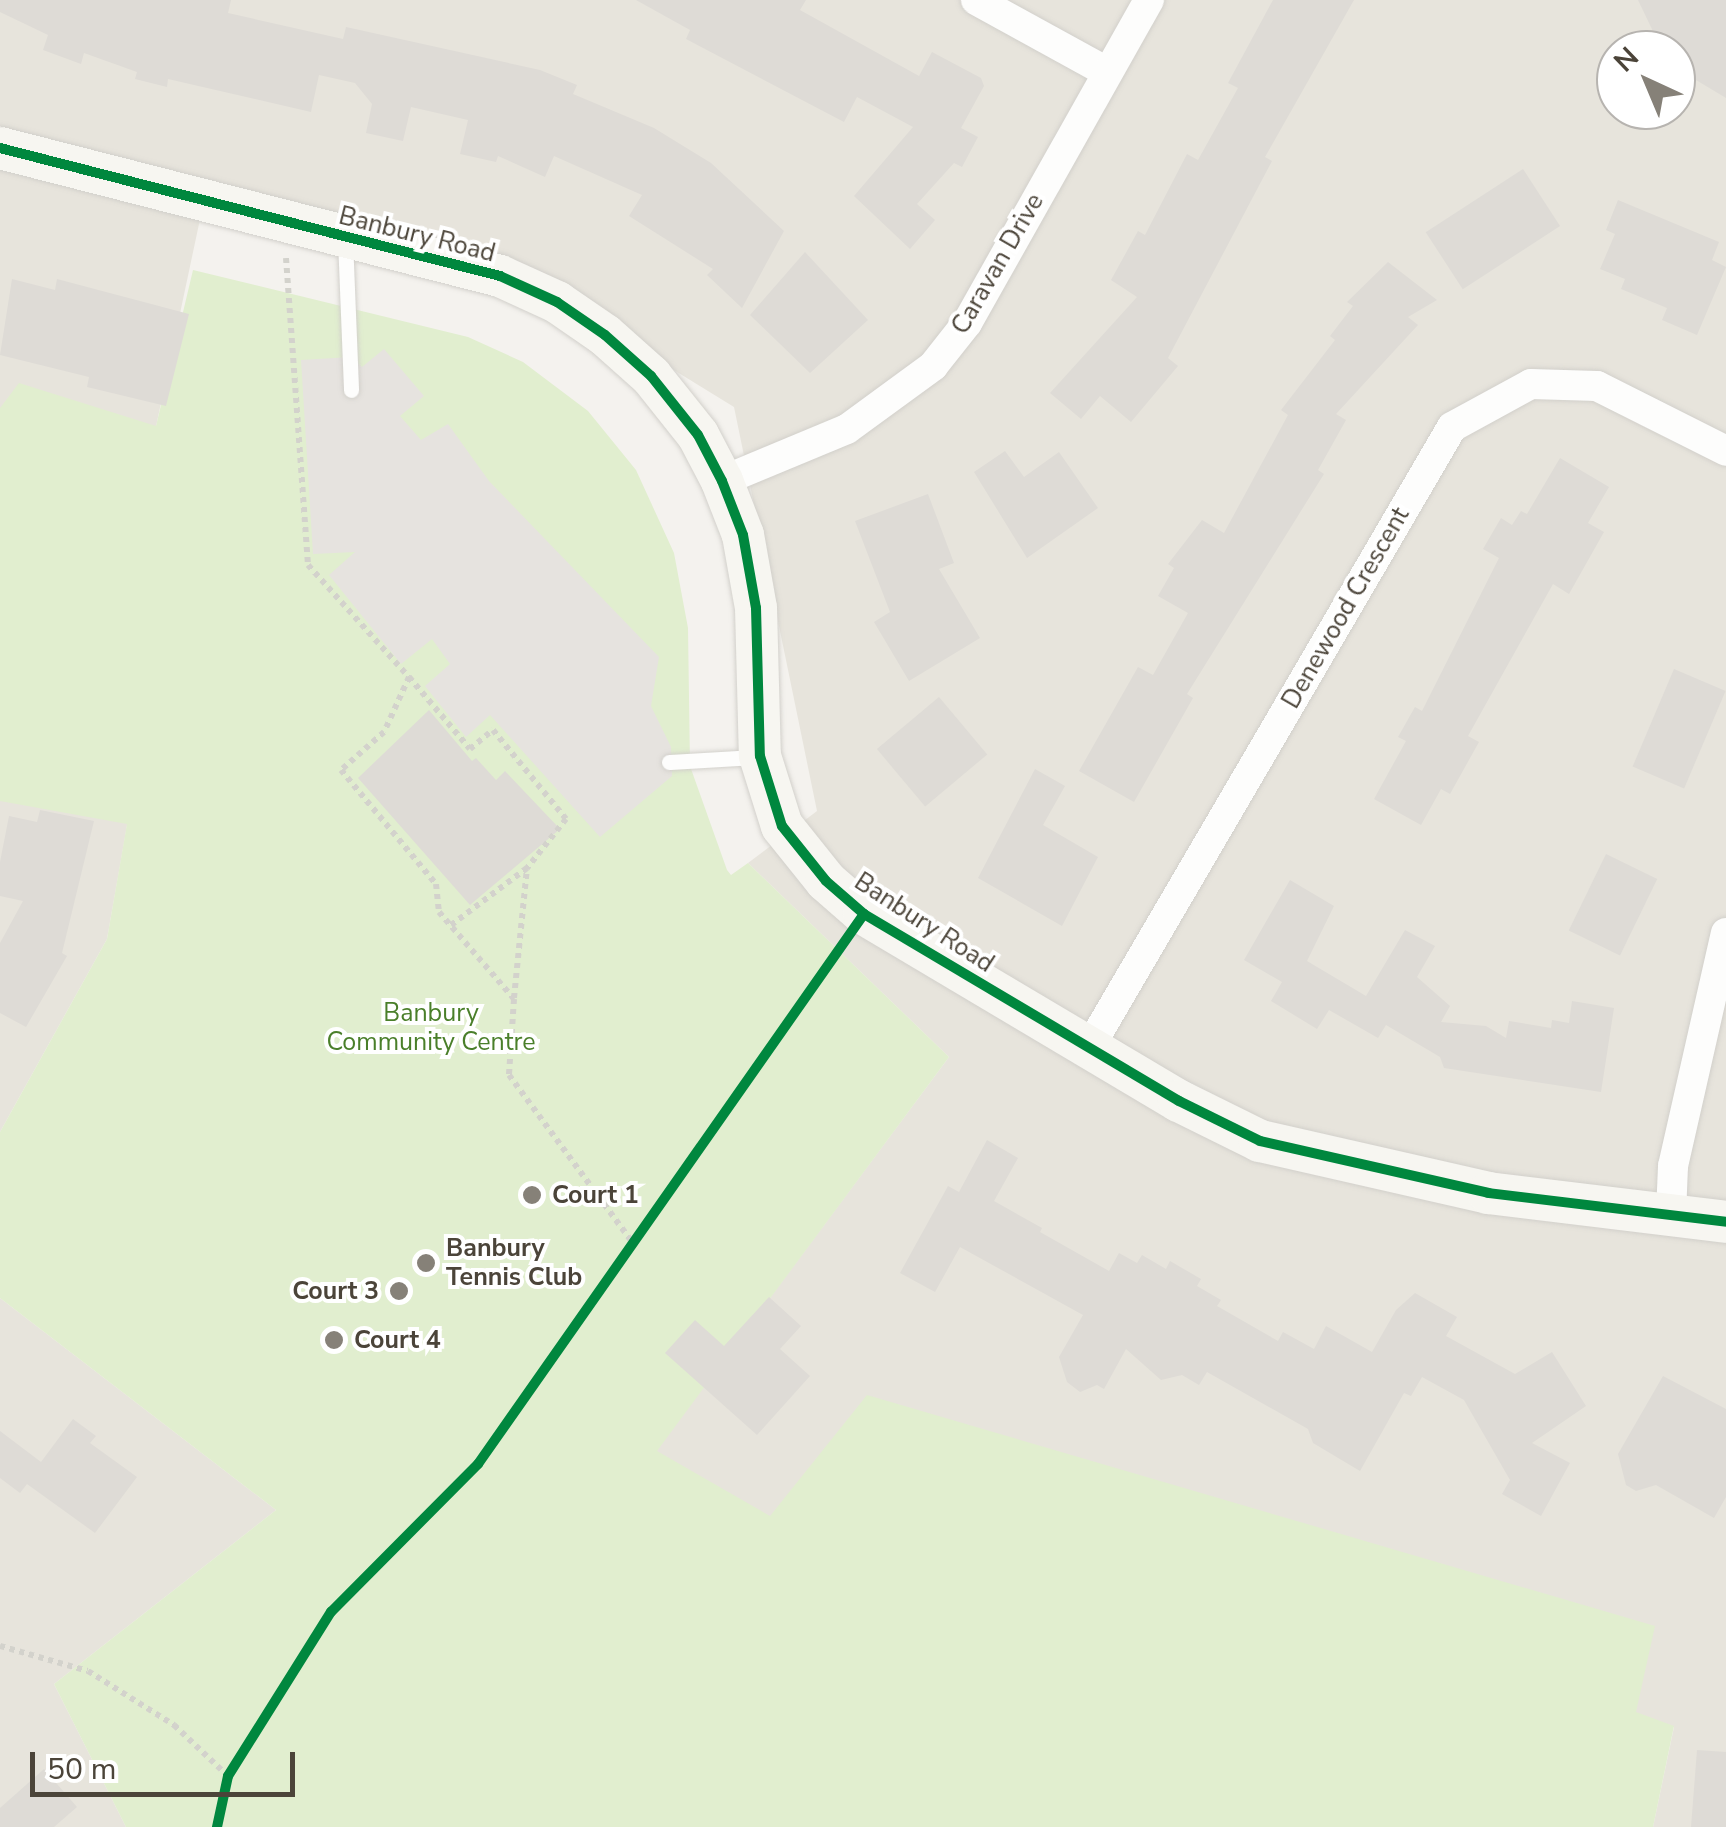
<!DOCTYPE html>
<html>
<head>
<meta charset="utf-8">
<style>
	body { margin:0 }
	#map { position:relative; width:1726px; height:1827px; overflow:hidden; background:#f4f2ee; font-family:"Nunito Sans",sans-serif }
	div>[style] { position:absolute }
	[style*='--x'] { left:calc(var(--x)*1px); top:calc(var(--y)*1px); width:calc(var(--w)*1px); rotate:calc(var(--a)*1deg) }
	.residential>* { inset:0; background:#e7e4dc }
	.green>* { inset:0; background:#e1eecf }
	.parking>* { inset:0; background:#e6e3df }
	.building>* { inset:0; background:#dedbd6; transform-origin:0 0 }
	.path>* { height:6px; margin-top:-3px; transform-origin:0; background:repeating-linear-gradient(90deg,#d3d2cc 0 5px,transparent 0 10px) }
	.roads { filter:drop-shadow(0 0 2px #d2d0cb) drop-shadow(0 0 2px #d2d0cb) }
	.lane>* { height:15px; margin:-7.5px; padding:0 7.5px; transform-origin:7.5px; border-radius:7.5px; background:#fdfdfc }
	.street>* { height:30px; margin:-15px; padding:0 15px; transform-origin:15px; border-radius:15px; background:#fdfdfc }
	.secondary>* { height:42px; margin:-21px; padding:0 21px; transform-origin:21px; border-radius:21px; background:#f7f6f1 }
	.cycleway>* { height:10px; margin:-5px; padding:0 5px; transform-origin:5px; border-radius:5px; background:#00873e }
	.dots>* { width:28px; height:28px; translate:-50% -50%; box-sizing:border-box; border:5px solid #fff; border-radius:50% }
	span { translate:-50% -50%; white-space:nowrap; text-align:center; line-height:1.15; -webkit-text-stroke:8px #fff; paint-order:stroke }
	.street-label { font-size:25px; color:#4b4439 }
	.park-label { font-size:25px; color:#4a7f2a }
	.poi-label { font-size:25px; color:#4b4439; font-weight:700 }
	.left { translate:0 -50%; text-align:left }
	.right { translate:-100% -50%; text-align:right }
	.north { position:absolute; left:1596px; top:30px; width:100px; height:100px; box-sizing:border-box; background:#fff; border:2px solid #b7b4b0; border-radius:50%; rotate:316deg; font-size:28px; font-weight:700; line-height:40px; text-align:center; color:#4b4439 }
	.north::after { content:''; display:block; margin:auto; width:35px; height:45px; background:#868178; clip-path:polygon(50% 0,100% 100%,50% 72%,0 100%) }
	.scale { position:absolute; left:30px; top:1752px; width:265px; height:45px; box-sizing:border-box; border:5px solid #4b4439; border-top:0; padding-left:12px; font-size:30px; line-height:35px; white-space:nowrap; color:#4b4439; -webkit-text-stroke:8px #fff; paint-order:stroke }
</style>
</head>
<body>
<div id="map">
	<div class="residential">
		<div style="clip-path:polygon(evenodd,0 0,1726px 0,1726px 1827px,1653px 1827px,1674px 1727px,985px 1628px,636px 1478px,949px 1057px,748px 863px,817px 811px,734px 407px,490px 257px,206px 191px,151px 450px,0 446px,0 0,1616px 50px,1676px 50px,1676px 110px,1616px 110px,1616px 50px)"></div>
		<div style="clip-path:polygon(0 797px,132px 797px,107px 939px,0 1132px)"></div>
		<div style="clip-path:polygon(0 1298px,276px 1510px,54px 1684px,126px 1827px,0 1827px)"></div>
	</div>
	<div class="green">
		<div style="clip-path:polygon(193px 270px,468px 337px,523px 362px,588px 411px,636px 470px,674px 553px,688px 628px,690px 766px,727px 870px,731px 875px,748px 863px,949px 1057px,657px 1451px,770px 1516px,867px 1395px,1655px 1626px,1636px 1712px,1674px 1726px,1653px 1827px,126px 1827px,54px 1684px,276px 1510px,0 1298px,0 1132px,107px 939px,127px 824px,0 801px,0 408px,19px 383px,156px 426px)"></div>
	</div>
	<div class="parking">
		<div style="clip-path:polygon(384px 349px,424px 396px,400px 416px,421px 440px,448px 424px,489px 481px,659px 657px,651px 706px,671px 747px,672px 776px,600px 837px,490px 715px,466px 737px,425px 686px,450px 664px,432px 639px,401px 664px,329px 575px,355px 552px,313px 554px,301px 360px,351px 357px,362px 367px)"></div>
	</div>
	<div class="building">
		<div style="clip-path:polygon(0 0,231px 0,228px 13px,343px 39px,346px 27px,540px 70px,577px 85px,573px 94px,654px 128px,711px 163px,784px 231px,742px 308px,707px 275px,713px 269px,629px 216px,642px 195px,554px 156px,545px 177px,498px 156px,496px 162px,460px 154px,468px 120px,411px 107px,403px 141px,366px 133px,372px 104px,355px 83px,319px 75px,311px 112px,168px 79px,167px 87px,135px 79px,137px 72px,84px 53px,81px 64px,43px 50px,48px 35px,0 12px)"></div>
		<div style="clip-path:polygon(636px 0,806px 0,800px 10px,919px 76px,932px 52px,981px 78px,984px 86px,961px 128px,978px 137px,962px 167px,954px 163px,917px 204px,935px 220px,910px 249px,854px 196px,913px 127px,857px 97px,844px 122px,686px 39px,690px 30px)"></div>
		<div style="clip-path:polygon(1273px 0,1354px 0,1265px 157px,1272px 161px,1168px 358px,1178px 366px,1131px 422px,1100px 396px,1081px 419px,1050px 393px,1137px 297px,1111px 280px,1138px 231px,1145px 235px,1187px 154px,1198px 160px,1238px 88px,1228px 83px)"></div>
		<div style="clip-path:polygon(1638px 0,1726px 0,1726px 98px,1676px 68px,1676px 50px,1662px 50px)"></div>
		<div style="left:1523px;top:169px;width:68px;height:116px;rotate:57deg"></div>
		<div style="clip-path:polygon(1618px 200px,1719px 242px,1712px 260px,1726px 267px,1697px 335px,1662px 320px,1667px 308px,1621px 289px,1625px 279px,1600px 269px,1615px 234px,1606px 230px)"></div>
		<div style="clip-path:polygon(805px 252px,868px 320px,810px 373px,750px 315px)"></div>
		<div style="clip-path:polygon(1388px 262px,1437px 300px,1408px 317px,1418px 325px,1336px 414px,1346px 420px,1318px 470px,1324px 474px,1187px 694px,1193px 698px,1134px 802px,1079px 771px,1138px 667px,1153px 675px,1188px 613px,1158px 596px,1174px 568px,1168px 564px,1202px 520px,1224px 533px,1288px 415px,1281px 410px,1335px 340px,1330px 336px,1353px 306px,1347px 302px)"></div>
		<div style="clip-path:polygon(12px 279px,55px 290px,57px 279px,189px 314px,166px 406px,87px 387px,89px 377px,0 355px)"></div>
		<div style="clip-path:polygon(1005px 451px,1024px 477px,1059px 452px,1098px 508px,1027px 558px,974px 472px)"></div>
		<div style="clip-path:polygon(1560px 458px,1609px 487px,1588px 523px,1604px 532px,1569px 594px,1553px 584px,1468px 736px,1479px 742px,1450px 794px,1441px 789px,1421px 825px,1374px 799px,1406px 741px,1398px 737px,1415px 707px,1422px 711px,1499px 558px,1483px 549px,1501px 518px,1512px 525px,1521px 511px,1527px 514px)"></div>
		<div style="clip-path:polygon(928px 494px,954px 563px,939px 569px,980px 638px,909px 681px,874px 622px,890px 612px,855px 521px)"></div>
		<div style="left:1674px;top:669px;width:56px;height:106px;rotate:23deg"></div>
		<div style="left:939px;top:697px;width:75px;height:81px;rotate:50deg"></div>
		<div style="clip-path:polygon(429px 710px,472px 761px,476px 758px,496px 780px,505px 771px,560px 829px,470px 905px,358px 778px)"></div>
		<div style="clip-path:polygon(1035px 769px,1065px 786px,1043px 825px,1098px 857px,1062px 926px,978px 878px)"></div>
		<div style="clip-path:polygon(40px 810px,94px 821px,62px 953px,67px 956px,26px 1027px,0 1013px,0 943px,23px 901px,0 896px,0 862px,9px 816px,37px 822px)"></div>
		<div style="left:1606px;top:854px;width:57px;height:85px;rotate:26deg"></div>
		<div style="clip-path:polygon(1290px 880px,1334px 906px,1307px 961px,1366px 996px,1405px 930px,1435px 946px,1417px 977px,1450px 1006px,1441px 1022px,1486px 1026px,1506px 1038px,1509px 1021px,1551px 1028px,1552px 1020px,1569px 1023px,1572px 1001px,1614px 1008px,1601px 1092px,1444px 1068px,1440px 1057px,1386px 1025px,1378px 1038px,1329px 1010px,1317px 1029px,1271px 1001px,1282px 982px,1244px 960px)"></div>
		<div style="clip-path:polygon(987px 1140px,1018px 1158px,994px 1201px,1042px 1228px,1040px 1232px,1109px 1271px,1119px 1253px,1137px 1263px,1142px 1255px,1166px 1269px,1170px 1261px,1201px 1279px,1197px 1286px,1221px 1300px,1217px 1306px,1278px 1341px,1283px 1332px,1314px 1349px,1326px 1326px,1372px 1352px,1396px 1310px,1415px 1293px,1457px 1317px,1446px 1336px,1515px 1374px,1552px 1352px,1586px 1406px,1532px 1443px,1570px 1463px,1541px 1516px,1502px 1494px,1510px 1480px,1464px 1400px,1422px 1377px,1411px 1396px,1404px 1393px,1360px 1471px,1313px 1443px,1308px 1429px,1207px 1372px,1199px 1385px,1182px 1375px,1161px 1380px,1126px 1349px,1104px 1389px,1097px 1385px,1080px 1392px,1067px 1382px,1059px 1357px,1083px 1315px,960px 1247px,935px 1292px,900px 1273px,948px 1186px,959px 1192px)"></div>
		<div style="clip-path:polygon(769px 1297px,801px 1326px,780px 1349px,810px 1376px,757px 1435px,665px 1353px,695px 1320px,724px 1346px)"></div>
		<div style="clip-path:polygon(1663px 1376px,1726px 1409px,1726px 1497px,1714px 1518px,1656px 1485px,1636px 1491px,1626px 1485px,1618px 1454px)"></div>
		<div style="clip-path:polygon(73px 1419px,96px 1436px,90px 1443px,137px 1477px,95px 1533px,27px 1484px,20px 1493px,0 1478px,0 1431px,41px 1462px)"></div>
		<div style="clip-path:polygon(1697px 1750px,1726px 1752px,1726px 1827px,1691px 1827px)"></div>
		<div style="clip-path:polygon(44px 1769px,77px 1807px,54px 1827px,0 1827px,0 1808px)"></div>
	</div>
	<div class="path">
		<div style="--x:286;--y:258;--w:308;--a:85.9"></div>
		<div style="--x:308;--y:565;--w:151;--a:48"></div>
		<div style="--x:409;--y:677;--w:60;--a:114.4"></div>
		<div style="--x:384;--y:732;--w:57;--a:138.5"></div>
		<div style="--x:341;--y:770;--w:148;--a:50.2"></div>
		<div style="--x:436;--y:884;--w:28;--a:84"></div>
		<div style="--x:439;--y:912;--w:115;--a:49.2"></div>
		<div style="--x:514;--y:999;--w:76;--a:93.8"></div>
		<div style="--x:509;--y:1075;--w:212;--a:53.6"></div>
		<div style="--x:409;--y:677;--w:94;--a:49.7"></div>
		<div style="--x:470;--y:749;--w:30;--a:-40"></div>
		<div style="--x:493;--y:730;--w:115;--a:50.6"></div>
		<div style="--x:566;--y:819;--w:63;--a:128.5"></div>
		<div style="--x:527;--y:868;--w:95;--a:143.1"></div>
		<div style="--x:514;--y:998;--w:131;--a:-84.3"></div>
		<div style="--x:0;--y:1646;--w:91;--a:15.9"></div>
		<div style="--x:88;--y:1671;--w:102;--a:32.1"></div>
		<div style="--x:174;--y:1725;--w:74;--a:43.4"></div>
	</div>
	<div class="roads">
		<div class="lane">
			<div style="--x:345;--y:239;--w:151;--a:87.7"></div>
			<div style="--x:669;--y:762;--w:87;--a:-3.3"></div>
		</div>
		<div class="street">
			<div style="--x:976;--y:0;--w:149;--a:28.8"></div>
			<div style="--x:722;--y:481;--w:135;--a:-22.6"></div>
			<div style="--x:847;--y:429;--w:107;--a:-36.2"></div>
			<div style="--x:933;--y:366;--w:55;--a:-51.7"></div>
			<div style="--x:967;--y:323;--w:371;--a:-60.6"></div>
			<div style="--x:1089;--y:1048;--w:719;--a:-59.69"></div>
			<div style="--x:1452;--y:427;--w:90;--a:-28.6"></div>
			<div style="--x:1531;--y:384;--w:66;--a:1.7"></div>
			<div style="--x:1597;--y:386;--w:144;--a:26.7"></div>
			<div style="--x:1671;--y:1214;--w:48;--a:-87.6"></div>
			<div style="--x:1673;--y:1166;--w:239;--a:-77.2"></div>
		</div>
		<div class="secondary">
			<div style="--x:0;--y:148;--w:516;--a:14.36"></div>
			<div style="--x:500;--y:276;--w:63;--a:24.5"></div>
			<div style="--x:557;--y:302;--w:58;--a:34.5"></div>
			<div style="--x:605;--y:335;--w:62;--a:41.7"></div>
			<div style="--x:651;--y:376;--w:75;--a:51.5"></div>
			<div style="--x:698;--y:435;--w:52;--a:62.4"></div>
			<div style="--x:722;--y:481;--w:58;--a:68.7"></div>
			<div style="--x:743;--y:535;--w:74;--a:79.9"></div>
			<div style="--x:756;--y:608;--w:148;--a:88.5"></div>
			<div style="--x:760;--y:756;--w:73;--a:72.6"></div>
			<div style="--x:782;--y:826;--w:70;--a:51.3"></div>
			<div style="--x:826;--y:881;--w:50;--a:41"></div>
			<div style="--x:864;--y:914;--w:366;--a:30.7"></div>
			<div style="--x:1179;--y:1101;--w:90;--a:26.3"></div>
			<div style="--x:1260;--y:1141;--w:234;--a:12.8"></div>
			<div style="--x:1488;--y:1193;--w:240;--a:6.9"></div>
		</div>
	</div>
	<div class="cycleway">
		<div style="--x:0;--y:148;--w:516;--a:14.36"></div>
		<div style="--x:500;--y:276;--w:63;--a:24.5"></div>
		<div style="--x:557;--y:302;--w:58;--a:34.5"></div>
		<div style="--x:605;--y:335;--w:62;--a:41.7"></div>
		<div style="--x:651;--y:376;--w:75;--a:51.5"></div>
		<div style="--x:698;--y:435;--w:52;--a:62.4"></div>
		<div style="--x:722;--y:481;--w:58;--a:68.7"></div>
		<div style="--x:743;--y:535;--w:74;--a:79.9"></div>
		<div style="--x:756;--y:608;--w:148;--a:88.5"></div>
		<div style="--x:760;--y:756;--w:73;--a:72.6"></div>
		<div style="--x:782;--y:826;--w:70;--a:51.3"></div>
		<div style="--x:826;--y:881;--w:50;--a:41"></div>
		<div style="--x:864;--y:914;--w:366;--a:30.7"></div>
		<div style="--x:1179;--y:1101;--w:90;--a:26.3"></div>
		<div style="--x:1260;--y:1141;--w:234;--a:12.8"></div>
		<div style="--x:1488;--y:1193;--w:240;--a:6.9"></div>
		<div style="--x:217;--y:1827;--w:52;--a:-77.8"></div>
		<div style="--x:228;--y:1776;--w:194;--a:-57.9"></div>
		<div style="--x:331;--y:1612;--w:209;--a:-45.2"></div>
		<div style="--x:478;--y:1464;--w:672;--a:-54.94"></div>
	</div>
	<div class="dots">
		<div style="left:532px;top:1195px;background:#868178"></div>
		<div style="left:426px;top:1263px;background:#868178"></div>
		<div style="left:399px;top:1291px;background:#868178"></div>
		<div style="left:334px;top:1340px;background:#868178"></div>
	</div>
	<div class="street-label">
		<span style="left:417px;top:235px;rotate:14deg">Banbury Road</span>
		<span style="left:998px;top:264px;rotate:-60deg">Caravan Drive</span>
		<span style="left:1346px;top:608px;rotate:-60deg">Denewood Crescent</span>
		<span style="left:924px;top:923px;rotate:33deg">Banbury Road</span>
	</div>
	<div class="park-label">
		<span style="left:431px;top:1028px">Banbury<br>Community Centre</span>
	</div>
	<div class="poi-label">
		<span class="left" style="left:552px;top:1195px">Court 1</span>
		<span class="left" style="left:446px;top:1263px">Banbury<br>Tennis Club</span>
		<span class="right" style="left:379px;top:1291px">Court 3</span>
		<span class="left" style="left:354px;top:1340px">Court 4</span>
	</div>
	<div class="north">N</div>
	<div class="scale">50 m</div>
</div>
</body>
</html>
